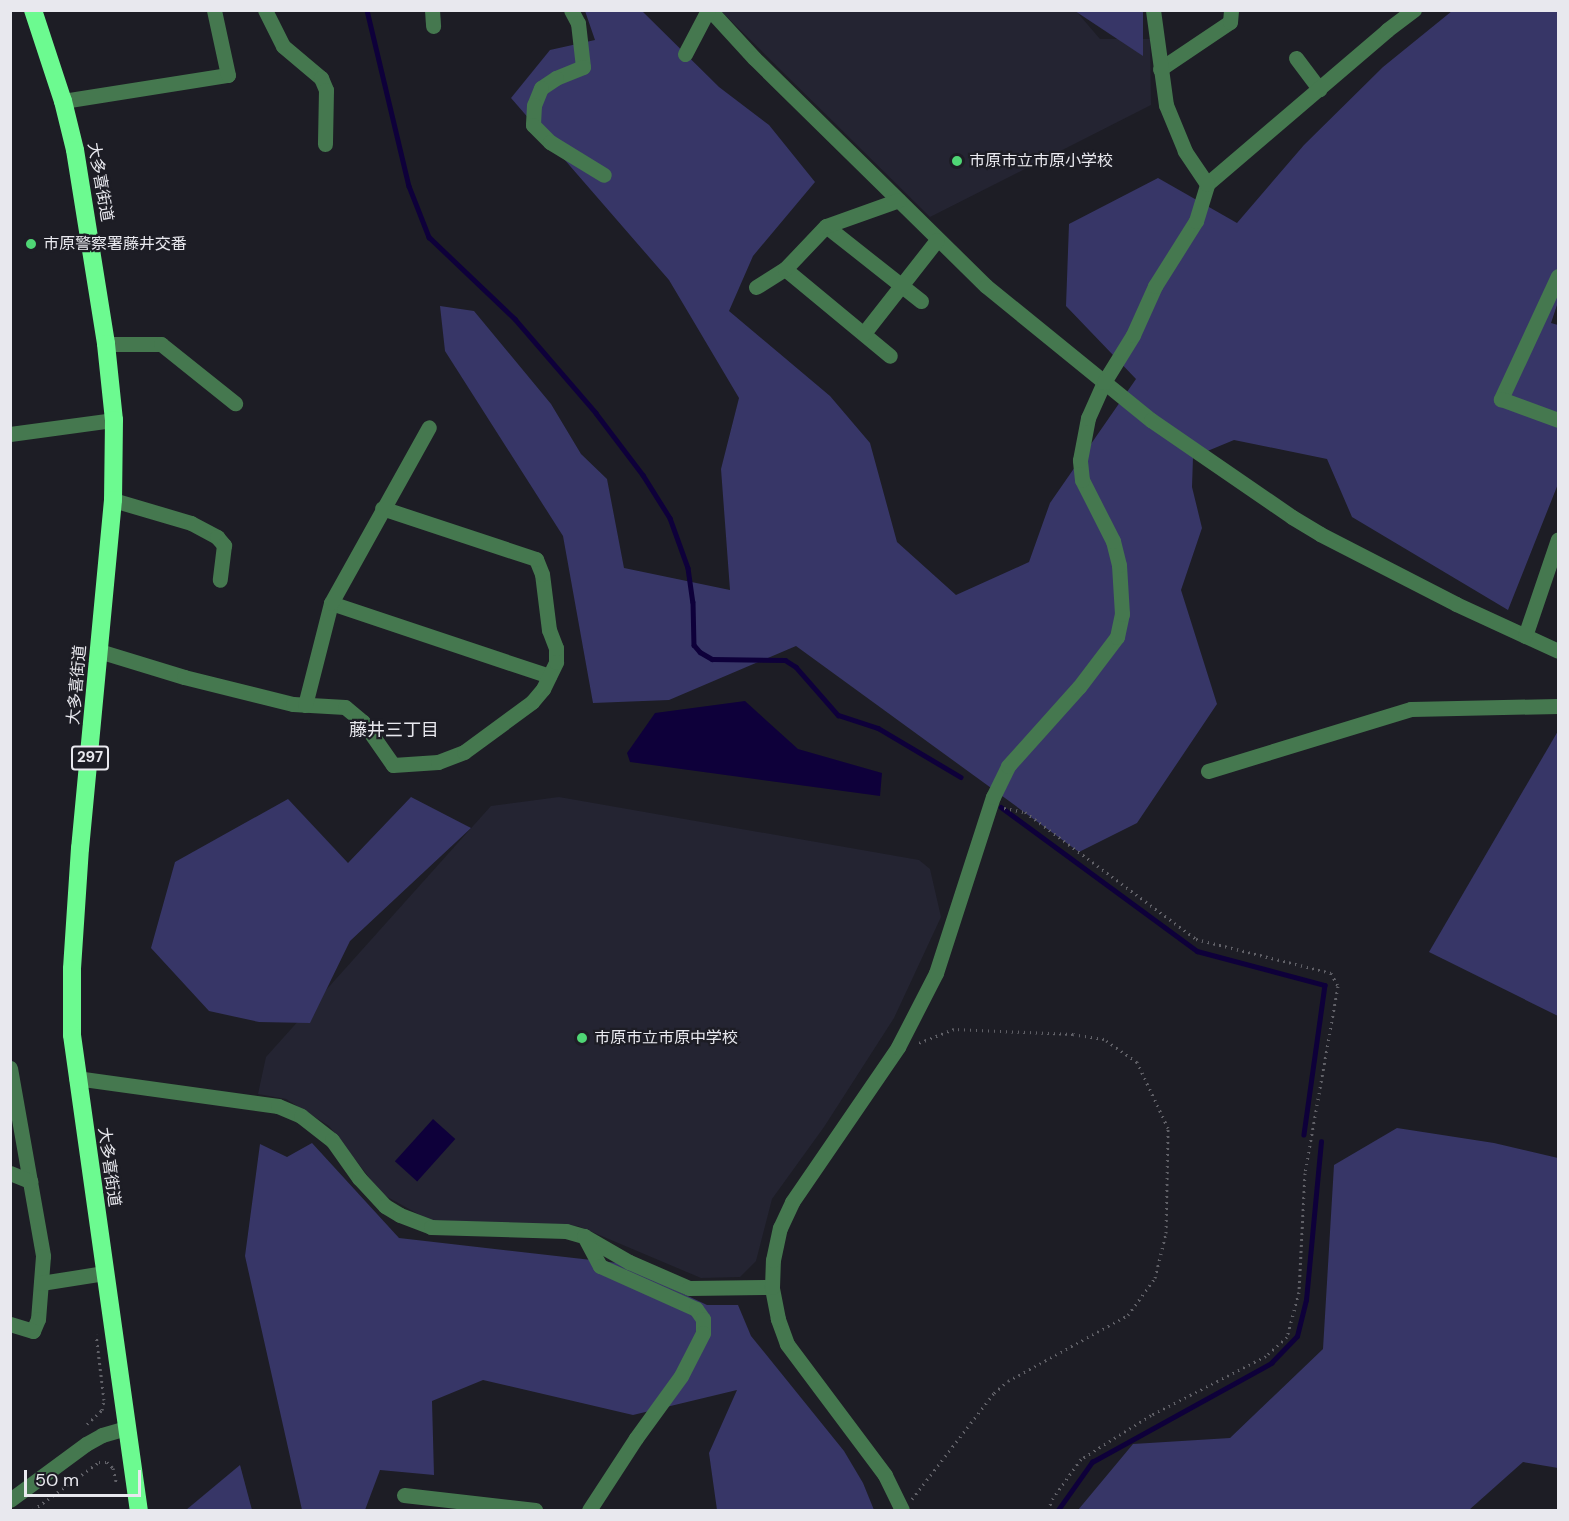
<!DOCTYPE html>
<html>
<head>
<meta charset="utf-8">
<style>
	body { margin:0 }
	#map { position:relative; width:1569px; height:1521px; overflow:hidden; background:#1d1d25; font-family:"DM Sans","Noto Sans JP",sans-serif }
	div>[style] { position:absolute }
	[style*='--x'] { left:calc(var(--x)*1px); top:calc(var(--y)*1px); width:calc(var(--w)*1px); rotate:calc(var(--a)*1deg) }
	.built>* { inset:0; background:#242432 }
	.green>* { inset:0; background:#373667 }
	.water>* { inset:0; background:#0e003a; transform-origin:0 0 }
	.stream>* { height:4.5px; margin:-2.25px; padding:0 2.25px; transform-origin:2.25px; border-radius:2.25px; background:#0e003a }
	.path>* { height:3px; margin-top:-1.5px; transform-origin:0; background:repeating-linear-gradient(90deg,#606067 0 1.5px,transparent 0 6px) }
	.minor>* { height:15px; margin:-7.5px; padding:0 7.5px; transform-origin:7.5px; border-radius:7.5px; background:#45784f }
	.highway>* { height:18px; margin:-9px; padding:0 9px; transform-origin:9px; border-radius:9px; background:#6cfa90 }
	.dots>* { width:16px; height:16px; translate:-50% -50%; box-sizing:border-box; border:3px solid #1d1d25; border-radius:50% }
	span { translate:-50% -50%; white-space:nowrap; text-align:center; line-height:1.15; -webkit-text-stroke:4.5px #1d1d25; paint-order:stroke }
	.shield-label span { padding:2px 4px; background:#1d1d25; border:2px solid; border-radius:4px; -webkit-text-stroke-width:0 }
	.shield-label { font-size:15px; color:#e8e8ee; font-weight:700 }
	.poi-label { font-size:16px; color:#e8e8ee }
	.left { translate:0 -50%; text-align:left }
	.street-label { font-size:16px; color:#e8e8ee }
	.neighbourhood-label { font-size:18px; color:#e8e8ee }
	.frame { position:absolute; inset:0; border:12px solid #e8e8ee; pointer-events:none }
	.scale { position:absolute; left:24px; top:1470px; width:117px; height:27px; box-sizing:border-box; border:3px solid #e8e8ee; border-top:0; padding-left:8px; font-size:18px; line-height:21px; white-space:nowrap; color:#e8e8ee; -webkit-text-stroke:4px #1d1d25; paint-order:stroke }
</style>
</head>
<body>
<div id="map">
	<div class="built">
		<div style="clip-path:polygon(720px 10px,1076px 11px,1100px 39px,1150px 39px,1151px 105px,930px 217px)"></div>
		<div style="clip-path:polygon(559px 797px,919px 860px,930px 869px,941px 917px,894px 1018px,824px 1127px,772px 1199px,756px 1261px,740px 1277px,701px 1278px,578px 1226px,429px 1220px,382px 1194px,329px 1126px,286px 1099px,258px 1094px,266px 1057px,491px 806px)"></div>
	</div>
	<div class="green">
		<div style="clip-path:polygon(585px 11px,642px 11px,719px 87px,769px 125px,815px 182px,753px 256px,729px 311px,830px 396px,870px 443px,897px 542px,956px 595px,1029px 562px,1050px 503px,1136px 379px,1066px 306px,1069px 224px,1158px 178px,1237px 223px,1304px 145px,1383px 67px,1452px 11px,1558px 11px,1558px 302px,1551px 323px,1558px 325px,1558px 484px,1508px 610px,1352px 517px,1327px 459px,1234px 440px,1193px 457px,1192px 487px,1202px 528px,1181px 590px,1217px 704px,1137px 823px,1079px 852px,796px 646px,669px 700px,593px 703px,563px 536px,445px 351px,440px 306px,474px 311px,551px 404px,581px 454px,607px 479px,624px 568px,730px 590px,721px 469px,739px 398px,669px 280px,511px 98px,550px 50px,595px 40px)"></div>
		<div style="clip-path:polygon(1075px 11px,1143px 11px,1143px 56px)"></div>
		<div style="clip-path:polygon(1558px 731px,1558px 1016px,1429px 952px)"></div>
		<div style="clip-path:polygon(411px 797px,471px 828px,350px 941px,310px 1023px,259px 1022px,209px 1011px,151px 948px,175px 862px,288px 799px,348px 863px)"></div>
		<div style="clip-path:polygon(1397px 1128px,1494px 1143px,1558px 1158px,1558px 1468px,1523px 1462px,1469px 1510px,1078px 1510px,1133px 1444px,1230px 1438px,1323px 1349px,1334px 1165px)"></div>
		<div style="clip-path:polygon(312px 1143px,399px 1238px,618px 1263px,707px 1305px,738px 1305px,751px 1336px,844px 1451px,863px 1483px,874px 1510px,717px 1510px,709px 1453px,737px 1390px,633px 1415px,483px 1380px,432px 1401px,434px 1475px,380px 1470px,365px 1510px,302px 1510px,245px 1256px,260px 1144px,287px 1157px)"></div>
		<div style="clip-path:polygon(240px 1465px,252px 1510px,186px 1510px)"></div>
	</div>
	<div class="water">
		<div style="clip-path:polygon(745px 701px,798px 749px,882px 773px,880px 796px,630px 762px,627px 753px,655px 713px)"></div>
		<div style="left:433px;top:1119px;width:30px;height:57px;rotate:42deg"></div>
	</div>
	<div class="stream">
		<div style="--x:367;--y:10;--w:181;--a:76.6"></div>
		<div style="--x:409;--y:186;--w:55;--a:68.6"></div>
		<div style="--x:429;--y:237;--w:119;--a:43.6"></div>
		<div style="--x:515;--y:319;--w:124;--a:49.2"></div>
		<div style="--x:596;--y:413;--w:78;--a:52.8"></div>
		<div style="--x:643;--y:475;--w:51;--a:57.9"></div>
		<div style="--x:670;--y:518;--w:53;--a:70.2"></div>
		<div style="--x:688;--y:568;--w:34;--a:82"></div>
		<div style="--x:693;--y:602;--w:43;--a:88.7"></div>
		<div style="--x:694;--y:645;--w:9;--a:49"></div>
		<div style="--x:700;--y:652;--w:14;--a:30"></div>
		<div style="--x:712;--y:659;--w:73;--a:0.8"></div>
		<div style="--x:785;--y:660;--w:13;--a:32"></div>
		<div style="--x:796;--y:667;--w:64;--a:48.8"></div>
		<div style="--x:838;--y:715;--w:42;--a:18"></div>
		<div style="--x:878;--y:728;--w:96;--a:30.6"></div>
		<div style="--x:1001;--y:807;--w:243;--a:36.3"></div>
		<div style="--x:1197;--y:951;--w:132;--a:14.9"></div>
		<div style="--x:1325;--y:985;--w:151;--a:98"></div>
		<div style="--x:1058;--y:1510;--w:59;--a:-54.7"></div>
		<div style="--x:1092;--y:1462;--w:205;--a:-28.9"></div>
		<div style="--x:1271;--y:1363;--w:37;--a:-46"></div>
		<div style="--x:1297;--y:1336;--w:37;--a:-76"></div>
		<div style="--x:1306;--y:1300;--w:159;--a:-84.6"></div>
	</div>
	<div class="path">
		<div style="--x:1004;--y:808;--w:21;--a:11"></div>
		<div style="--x:1025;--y:812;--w:213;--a:36.6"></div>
		<div style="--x:1196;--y:939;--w:139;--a:14.1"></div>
		<div style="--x:1331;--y:973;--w:15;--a:62"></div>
		<div style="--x:1338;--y:986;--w:190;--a:100"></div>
		<div style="--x:1305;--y:1173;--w:119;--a:92.9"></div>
		<div style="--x:1299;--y:1292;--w:47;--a:104.9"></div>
		<div style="--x:1287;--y:1337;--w:28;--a:138"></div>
		<div style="--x:1266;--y:1356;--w:129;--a:152.8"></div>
		<div style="--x:1151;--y:1415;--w:83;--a:147.8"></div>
		<div style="--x:1081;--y:1459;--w:48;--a:125.7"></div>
		<div style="--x:1053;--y:1498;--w:13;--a:113"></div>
		<div style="--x:87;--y:1424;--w:21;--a:-43"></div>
		<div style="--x:102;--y:1410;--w:10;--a:-79"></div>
		<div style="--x:104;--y:1400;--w:66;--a:-96.9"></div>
		<div style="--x:912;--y:1499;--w:134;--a:-52.3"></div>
		<div style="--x:994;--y:1393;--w:18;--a:-41"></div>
		<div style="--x:1008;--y:1381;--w:137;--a:-28.8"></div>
		<div style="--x:1128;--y:1315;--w:46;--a:-53.9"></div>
		<div style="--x:1155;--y:1278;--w:46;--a:-76.3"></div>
		<div style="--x:1166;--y:1233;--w:105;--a:-88.9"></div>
		<div style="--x:1168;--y:1128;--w:73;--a:-115.2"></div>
		<div style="--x:1137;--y:1062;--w:40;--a:-145.1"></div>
		<div style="--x:1104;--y:1039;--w:31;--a:-171"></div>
		<div style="--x:1073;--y:1034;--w:119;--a:-177.6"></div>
		<div style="--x:954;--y:1029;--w:41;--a:158.5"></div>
		<div style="--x:33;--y:1510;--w:82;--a:-36"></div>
		<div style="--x:99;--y:1462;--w:8;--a:0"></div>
		<div style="--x:107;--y:1462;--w:8;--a:45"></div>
		<div style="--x:113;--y:1468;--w:17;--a:77"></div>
	</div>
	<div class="minor">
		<div style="--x:265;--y:10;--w:40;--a:63.4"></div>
		<div style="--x:283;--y:46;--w:50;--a:40.1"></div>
		<div style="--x:321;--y:78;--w:13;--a:67"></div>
		<div style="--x:326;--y:90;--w:54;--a:91.1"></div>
		<div style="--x:432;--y:10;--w:16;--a:86"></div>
		<div style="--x:571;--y:10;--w:15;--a:62"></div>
		<div style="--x:578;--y:23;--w:44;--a:83.5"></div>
		<div style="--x:583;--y:67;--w:29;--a:158"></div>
		<div style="--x:556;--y:78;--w:18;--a:146"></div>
		<div style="--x:541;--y:88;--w:18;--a:112"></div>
		<div style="--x:534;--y:105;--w:20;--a:93"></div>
		<div style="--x:533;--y:125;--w:24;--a:45"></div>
		<div style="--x:550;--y:142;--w:63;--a:31.4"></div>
		<div style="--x:710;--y:10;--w:65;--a:47.5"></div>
		<div style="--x:754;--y:58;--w:325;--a:44.5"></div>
		<div style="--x:986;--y:286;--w:213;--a:39.1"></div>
		<div style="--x:1151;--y:420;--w:171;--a:34.5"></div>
		<div style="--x:1292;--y:517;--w:33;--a:31"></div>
		<div style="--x:1320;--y:534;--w:153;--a:27.2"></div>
		<div style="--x:1456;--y:604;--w:112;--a:24.7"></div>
		<div style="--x:685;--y:54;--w:50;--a:-62.4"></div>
		<div style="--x:1296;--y:58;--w:39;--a:53"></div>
		<div style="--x:1160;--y:69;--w:84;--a:-33.9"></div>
		<div style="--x:1230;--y:22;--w:12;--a:-85"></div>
		<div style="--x:63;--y:101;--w:167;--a:-9"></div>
		<div style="--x:228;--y:75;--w:66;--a:-102.2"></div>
		<div style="--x:1207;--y:184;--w:237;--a:-40.5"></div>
		<div style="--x:1387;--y:30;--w:34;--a:-37"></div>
		<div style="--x:826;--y:226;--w:121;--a:38.3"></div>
		<div style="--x:785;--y:269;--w:136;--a:39.6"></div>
		<div style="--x:1558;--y:276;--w:136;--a:114.9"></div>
		<div style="--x:1501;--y:399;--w:61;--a:20.2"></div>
		<div style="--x:756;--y:287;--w:34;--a:-32"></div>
		<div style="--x:785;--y:269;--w:59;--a:-46.4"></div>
		<div style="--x:826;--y:226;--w:77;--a:-19.6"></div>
		<div style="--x:864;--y:333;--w:118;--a:-51.9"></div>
		<div style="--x:106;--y:344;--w:55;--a:0"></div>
		<div style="--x:161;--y:344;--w:95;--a:38.6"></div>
		<div style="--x:10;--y:434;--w:105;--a:-7.7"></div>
		<div style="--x:113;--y:500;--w:81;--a:16.4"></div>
		<div style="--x:191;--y:523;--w:30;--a:28"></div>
		<div style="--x:217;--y:537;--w:11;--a:49"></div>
		<div style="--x:224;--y:545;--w:35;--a:97"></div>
		<div style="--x:331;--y:603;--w:230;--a:18.5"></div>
		<div style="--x:1525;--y:636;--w:102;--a:-71.2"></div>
		<div style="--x:99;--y:651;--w:89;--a:17"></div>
		<div style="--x:184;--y:677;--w:112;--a:13.9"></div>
		<div style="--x:293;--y:704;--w:52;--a:3.3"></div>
		<div style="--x:345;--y:707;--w:23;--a:40"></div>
		<div style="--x:363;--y:722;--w:52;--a:55.1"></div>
		<div style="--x:393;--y:765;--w:45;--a:-3.8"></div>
		<div style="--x:438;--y:762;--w:28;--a:-21"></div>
		<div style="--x:464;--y:752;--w:84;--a:-36.3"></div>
		<div style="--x:532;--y:702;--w:17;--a:-50"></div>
		<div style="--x:543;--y:689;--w:30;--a:-64"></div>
		<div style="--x:556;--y:662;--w:14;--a:-90"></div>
		<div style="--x:556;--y:648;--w:19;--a:-111"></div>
		<div style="--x:549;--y:630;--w:56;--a:-97.1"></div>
		<div style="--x:542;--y:574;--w:16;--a:-112"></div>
		<div style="--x:536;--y:559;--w:162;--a:-161.7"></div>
		<div style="--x:305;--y:705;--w:105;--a:-75.7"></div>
		<div style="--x:331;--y:603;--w:201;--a:-60.9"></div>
		<div style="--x:1208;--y:771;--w:212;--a:-17"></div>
		<div style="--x:1411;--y:709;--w:147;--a:-1.2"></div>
		<div style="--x:10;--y:1068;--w:191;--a:80"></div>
		<div style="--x:43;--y:1256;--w:63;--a:94.5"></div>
		<div style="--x:38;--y:1319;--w:13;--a:113"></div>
		<div style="--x:33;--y:1331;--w:24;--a:-163"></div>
		<div style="--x:76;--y:1078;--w:204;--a:7.9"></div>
		<div style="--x:278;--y:1106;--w:25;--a:23"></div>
		<div style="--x:301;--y:1116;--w:39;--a:38"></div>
		<div style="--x:332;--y:1140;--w:47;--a:54.6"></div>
		<div style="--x:359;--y:1178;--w:38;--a:47"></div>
		<div style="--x:385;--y:1206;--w:17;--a:31"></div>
		<div style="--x:400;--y:1215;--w:33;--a:21"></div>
		<div style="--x:431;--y:1227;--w:135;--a:1.7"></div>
		<div style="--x:566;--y:1231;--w:19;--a:16"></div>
		<div style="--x:584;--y:1236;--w:52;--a:30"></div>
		<div style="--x:629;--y:1262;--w:65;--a:23.4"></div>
		<div style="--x:689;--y:1288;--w:83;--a:-0.7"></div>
		<div style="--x:10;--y:1173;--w:22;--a:22"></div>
		<div style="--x:584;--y:1236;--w:34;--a:62"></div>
		<div style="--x:600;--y:1266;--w:105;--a:24.1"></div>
		<div style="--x:696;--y:1309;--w:12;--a:55"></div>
		<div style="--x:703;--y:1319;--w:14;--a:90"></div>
		<div style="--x:703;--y:1333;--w:48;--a:117.1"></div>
		<div style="--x:681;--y:1376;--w:77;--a:126"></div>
		<div style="--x:636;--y:1438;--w:86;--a:123.1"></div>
		<div style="--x:41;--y:1283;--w:64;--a:-9"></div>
		<div style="--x:404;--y:1495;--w:132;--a:6.5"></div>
		<div style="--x:10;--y:1500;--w:94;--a:-36.4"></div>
		<div style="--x:86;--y:1444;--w:18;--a:-29"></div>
		<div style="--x:102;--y:1435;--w:26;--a:-16"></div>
		<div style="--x:902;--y:1510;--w:39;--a:-116"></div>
		<div style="--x:885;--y:1475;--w:164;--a:-126.8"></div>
		<div style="--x:787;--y:1344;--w:27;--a:-110"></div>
		<div style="--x:778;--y:1319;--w:33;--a:-101"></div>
		<div style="--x:772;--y:1287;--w:27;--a:-88"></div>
		<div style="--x:773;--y:1260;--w:33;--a:-78"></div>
		<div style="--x:780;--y:1228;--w:29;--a:-65"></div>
		<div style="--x:792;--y:1202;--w:188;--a:-55.6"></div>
		<div style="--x:898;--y:1047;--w:83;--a:-62.8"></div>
		<div style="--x:936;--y:973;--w:185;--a:-72.1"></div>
		<div style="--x:993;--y:797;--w:34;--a:-64"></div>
		<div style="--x:1008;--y:766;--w:106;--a:-48.1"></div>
		<div style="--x:1079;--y:687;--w:63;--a:-52.8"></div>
		<div style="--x:1117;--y:637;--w:24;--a:-78"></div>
		<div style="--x:1122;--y:614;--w:49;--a:-93.5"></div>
		<div style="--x:1119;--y:565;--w:25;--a:-104"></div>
		<div style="--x:1113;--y:541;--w:68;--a:-116.9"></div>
		<div style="--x:1082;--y:480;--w:20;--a:-96"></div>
		<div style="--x:1080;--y:460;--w:43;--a:-79.2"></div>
		<div style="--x:1088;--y:418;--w:39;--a:-66"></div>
		<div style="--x:1104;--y:382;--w:55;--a:-58.3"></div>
		<div style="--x:1133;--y:335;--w:54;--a:-65.8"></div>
		<div style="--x:1155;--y:286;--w:77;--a:-57.8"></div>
		<div style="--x:1196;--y:221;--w:39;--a:-73"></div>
		<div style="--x:1207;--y:184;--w:40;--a:-124"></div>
		<div style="--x:1185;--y:151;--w:50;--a:-112.4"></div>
		<div style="--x:1166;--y:105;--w:96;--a:-97.8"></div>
	</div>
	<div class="highway">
		<div style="--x:33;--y:10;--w:96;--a:71.8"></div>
		<div style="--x:63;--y:101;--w:50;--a:76.2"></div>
		<div style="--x:75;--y:150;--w:196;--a:80.9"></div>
		<div style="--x:106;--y:344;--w:76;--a:84"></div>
		<div style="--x:114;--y:420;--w:80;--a:90.7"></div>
		<div style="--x:113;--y:500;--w:350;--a:95.4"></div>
		<div style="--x:80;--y:848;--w:121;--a:93.8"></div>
		<div style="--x:72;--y:969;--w:66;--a:90"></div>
		<div style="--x:72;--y:1035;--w:480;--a:82"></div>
	</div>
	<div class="dots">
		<div style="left:957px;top:161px;background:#4fd675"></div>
		<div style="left:31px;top:244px;background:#4fd675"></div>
		<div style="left:582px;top:1038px;background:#4fd675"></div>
	</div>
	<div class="shield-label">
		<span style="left:90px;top:758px">297</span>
	</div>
	<div class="poi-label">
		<span class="left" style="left:969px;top:161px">市原市立市原小学校</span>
		<span class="left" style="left:43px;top:244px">市原警察署藤井交番</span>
		<span class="left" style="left:594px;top:1038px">市原市立市原中学校</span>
	</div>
	<div class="street-label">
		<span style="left:100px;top:182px;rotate:80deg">大多喜街道</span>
		<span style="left:77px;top:685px;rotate:-85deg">大多喜街道</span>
		<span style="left:109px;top:1167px;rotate:82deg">大多喜街道</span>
	</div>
	<div class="neighbourhood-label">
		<span style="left:394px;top:730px">藤井三丁目</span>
	</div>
	<div class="frame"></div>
	<div class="scale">50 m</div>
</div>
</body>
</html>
